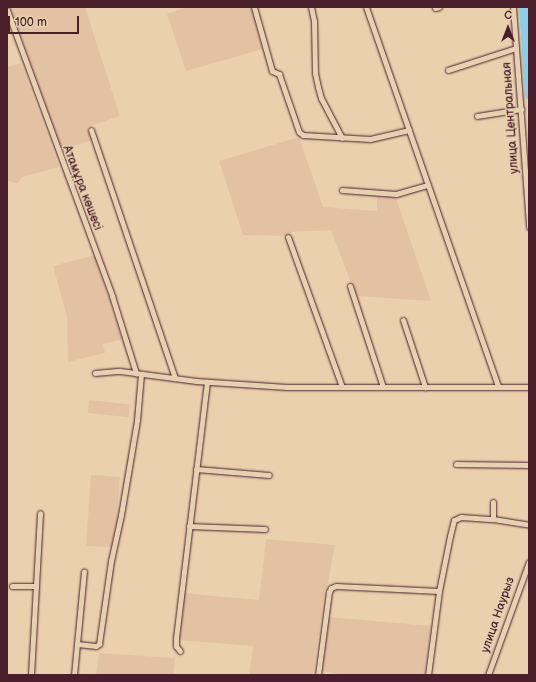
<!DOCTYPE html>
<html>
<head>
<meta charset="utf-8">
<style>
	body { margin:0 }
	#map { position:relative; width:536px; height:682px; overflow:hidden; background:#ebd0ae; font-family:"Balsamiq Sans",sans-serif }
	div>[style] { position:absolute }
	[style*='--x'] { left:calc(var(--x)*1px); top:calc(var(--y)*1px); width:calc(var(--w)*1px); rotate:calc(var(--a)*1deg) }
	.built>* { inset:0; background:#e3c2a4; transform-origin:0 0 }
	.river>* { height:9px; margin:-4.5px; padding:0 4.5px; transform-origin:4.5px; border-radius:4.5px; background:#88d0e9 }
	.roads { filter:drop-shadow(0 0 1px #4a1f2b) drop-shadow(0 0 1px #4a1f2b) }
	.minor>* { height:5px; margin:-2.5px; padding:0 2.5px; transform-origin:2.5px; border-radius:2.5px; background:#e7d1b0 }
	span { translate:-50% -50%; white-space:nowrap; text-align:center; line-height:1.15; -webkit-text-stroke:3px #e7d1b0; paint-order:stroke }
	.street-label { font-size:12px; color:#4a1f2b }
	.frame { position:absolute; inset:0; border:8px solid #4a1f2b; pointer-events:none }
	.north { position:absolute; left:488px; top:8px; width:40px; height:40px; -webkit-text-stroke:3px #e7d1b0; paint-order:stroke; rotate:0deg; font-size:11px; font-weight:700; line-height:16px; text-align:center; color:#4a1f2b }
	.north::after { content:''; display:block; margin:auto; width:14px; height:18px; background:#4a1f2b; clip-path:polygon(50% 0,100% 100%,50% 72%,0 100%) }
	.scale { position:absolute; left:8px; top:16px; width:71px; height:18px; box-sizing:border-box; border:2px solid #4a1f2b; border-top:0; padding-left:5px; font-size:12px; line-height:14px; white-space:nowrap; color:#4a1f2b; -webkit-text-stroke:3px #e7d1b0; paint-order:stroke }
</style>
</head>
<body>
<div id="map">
	<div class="built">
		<div style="clip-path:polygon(15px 7px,85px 7px,120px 116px,87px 127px,92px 140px,61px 150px,11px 8px)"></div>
		<div style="clip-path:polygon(187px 7px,251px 7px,263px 49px,186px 71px,167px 14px)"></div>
		<div style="clip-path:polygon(21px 63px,59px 167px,22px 177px,18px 183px,7px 181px,7px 67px)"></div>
		<div style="clip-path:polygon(299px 137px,323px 207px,377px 211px,377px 196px,396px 198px,431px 301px,356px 296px,331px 230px,290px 232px,291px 236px,243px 235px,219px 161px)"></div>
		<div style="clip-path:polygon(95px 255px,122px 339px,103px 344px,105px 353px,68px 362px,67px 317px,53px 266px)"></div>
		<div style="left:89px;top:400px;width:41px;height:13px;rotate:6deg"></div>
		<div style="left:91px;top:475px;width:29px;height:71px;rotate:4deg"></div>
		<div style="clip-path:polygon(266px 539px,335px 545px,327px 588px,325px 588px,313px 675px,249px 675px,253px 646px,178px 640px,183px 593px,259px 600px)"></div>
		<div style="clip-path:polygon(328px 617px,431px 626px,425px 675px,344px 675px,322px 671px)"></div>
		<div style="clip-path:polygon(99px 653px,175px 658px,173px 675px,96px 675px)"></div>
	</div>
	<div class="river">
		<div style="--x:523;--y:7;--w:88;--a:86.1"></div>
	</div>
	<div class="roads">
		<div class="minor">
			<div style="--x:254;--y:7;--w:66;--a:74.3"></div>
			<div style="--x:272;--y:71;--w:8;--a:23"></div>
			<div style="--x:279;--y:74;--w:61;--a:71"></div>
			<div style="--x:299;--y:132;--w:5;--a:37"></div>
			<div style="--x:303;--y:135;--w:67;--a:3.4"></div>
			<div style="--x:370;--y:139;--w:40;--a:-13"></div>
			<div style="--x:311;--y:7;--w:14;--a:78"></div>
			<div style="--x:314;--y:21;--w:52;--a:88.9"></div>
			<div style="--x:315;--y:73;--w:14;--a:78"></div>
			<div style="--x:318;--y:87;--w:11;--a:75"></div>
			<div style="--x:321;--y:98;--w:45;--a:62.3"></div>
			<div style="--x:366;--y:7;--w:402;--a:70.8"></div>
			<div style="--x:513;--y:7;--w:221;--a:85.8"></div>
			<div style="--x:435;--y:8;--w:4;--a:-14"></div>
			<div style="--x:7;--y:10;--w:305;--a:69.8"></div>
			<div style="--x:112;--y:296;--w:81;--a:72.7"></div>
			<div style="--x:448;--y:70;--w:71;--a:-17.9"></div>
			<div style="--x:477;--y:116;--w:45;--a:-9"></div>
			<div style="--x:91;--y:130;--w:262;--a:71.3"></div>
			<div style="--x:342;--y:190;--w:54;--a:4.2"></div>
			<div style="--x:396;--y:194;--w:33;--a:-16"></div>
			<div style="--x:288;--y:237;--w:159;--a:70.2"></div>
			<div style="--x:350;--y:286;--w:106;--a:71.9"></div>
			<div style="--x:403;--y:320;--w:71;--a:71.8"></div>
			<div style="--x:95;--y:373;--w:25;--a:-5"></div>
			<div style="--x:120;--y:371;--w:77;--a:7.5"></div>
			<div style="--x:196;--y:381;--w:91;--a:3.8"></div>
			<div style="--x:287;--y:387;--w:242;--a:0"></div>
			<div style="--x:456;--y:464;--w:73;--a:0.8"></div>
			<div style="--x:196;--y:469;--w:73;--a:4.7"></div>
			<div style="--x:493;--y:519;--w:17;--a:-90"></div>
			<div style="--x:189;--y:526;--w:76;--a:2.3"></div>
			<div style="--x:12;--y:586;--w:24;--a:0"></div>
			<div style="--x:77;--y:644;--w:19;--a:6"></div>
			<div style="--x:96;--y:646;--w:4;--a:-34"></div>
			<div style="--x:99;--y:644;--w:84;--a:-81.8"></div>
			<div style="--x:111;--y:561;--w:47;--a:-77.7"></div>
			<div style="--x:121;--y:515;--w:96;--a:-80.4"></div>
			<div style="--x:137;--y:420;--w:46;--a:-85"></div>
			<div style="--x:180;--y:651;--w:6;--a:-129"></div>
			<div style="--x:176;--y:646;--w:8;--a:-90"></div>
			<div style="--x:176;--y:638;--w:258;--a:-83.1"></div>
			<div style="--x:31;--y:675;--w:162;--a:-86.8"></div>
			<div style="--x:74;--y:675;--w:104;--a:-84.5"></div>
			<div style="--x:318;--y:675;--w:84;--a:-82.5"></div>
			<div style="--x:329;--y:592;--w:4;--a:-63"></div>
			<div style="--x:331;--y:588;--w:5;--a:-22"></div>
			<div style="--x:336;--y:586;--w:103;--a:2.8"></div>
			<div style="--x:428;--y:675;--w:85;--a:-82.5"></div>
			<div style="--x:439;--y:591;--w:56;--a:-78.7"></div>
			<div style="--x:450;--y:536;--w:16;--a:-76"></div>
			<div style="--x:454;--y:520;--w:8;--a:-23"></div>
			<div style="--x:461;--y:517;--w:32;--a:4"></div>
			<div style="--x:493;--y:519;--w:36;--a:9"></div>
			<div style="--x:488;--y:675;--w:120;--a:-70.1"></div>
		</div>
	</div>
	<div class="street-label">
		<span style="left:511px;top:118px;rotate:-94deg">улица Центральная</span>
		<span style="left:82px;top:188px;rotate:69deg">Атамұра көшесі</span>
		<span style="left:498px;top:615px;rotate:-71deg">улица Наурыз</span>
	</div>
	<div class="frame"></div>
	<div class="north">С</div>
	<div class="scale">100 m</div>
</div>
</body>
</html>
